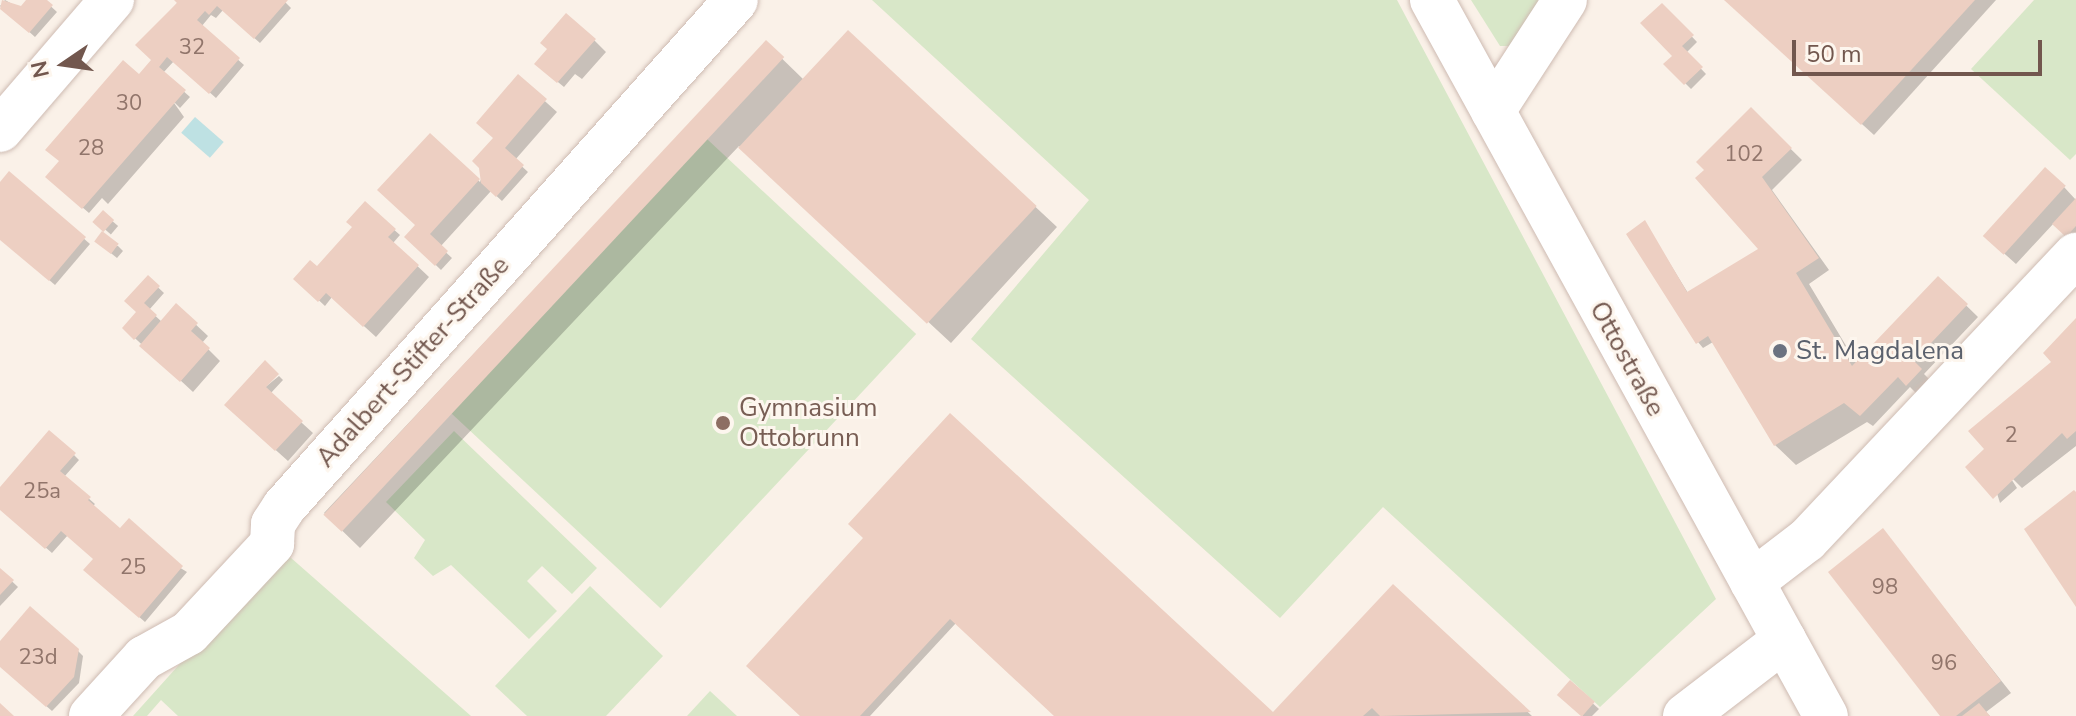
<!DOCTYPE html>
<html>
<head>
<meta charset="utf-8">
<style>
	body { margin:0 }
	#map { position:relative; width:2076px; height:716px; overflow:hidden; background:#faf1e8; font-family:"Nunito Sans",sans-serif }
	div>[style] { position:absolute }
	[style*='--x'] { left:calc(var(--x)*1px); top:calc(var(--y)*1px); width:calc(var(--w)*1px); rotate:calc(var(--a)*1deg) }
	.green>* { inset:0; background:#d8e7c8; transform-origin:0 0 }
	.water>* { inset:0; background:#bee1e3; transform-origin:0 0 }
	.shadow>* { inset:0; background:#0003; transform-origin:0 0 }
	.building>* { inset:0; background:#edcfc2; transform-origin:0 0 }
	.roads { filter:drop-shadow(0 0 2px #cebbb2) drop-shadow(0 0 2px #cebbb2) }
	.minor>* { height:44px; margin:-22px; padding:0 22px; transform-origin:22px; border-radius:22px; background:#fff }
	.dots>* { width:22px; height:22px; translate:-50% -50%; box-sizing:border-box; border:4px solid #fdf6ee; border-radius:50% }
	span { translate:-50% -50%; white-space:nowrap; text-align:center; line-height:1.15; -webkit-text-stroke:6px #fdf6ee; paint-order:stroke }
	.number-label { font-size:22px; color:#91756b }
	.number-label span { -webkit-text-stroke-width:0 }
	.worship-label { font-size:26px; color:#5b616d }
	.left { translate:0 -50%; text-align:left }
	.street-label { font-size:26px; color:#72574e }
	.education-label { font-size:26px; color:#785e54 }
	.north { position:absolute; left:24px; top:24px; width:80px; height:80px; -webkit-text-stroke:6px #fdf6ee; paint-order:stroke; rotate:257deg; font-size:22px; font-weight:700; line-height:32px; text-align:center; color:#72574e }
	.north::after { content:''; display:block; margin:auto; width:28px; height:36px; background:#72574e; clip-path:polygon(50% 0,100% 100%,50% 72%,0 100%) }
	.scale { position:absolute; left:1792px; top:40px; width:250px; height:36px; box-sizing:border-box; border:4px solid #72574e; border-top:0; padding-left:10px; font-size:24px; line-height:28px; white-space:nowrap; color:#72574e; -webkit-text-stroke:6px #fdf6ee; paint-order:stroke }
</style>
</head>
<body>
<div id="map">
	<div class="green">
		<div style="clip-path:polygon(872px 0,1397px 0,1716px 599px,1600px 707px,1383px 507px,1280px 618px,971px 339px,1089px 200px)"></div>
		<div style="clip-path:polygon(1471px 0,1539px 0,1510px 46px,1500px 46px)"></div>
		<div style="clip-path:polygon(2034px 0,2076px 0,2076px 154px,2070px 160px,1971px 69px)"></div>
		<div style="left:707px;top:139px;width:286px;height:375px;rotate:43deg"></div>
		<div style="clip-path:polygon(454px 431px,597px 568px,572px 594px,542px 566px,527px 581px,557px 611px,529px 639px,451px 565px,433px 576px,414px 558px,425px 540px,386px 502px)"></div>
		<div style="clip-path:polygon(282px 550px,471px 716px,178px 716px,161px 700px,147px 716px,133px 716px)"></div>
		<div style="clip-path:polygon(590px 586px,663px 656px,606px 716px,527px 716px,495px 686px)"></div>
		<div style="clip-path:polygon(710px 691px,737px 716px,687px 716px)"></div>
	</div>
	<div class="water">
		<div style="left:195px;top:117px;width:38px;height:21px;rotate:41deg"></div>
	</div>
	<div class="shadow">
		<div style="clip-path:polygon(5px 0,21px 9px,29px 0,44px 0,57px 12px,35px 37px,0 6px)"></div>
		<div style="clip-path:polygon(180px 0,283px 0,291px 8px,260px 43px,223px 10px,216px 18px,211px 15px,201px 27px,244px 65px,216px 98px,174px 61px,163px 73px,190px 97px,180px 108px,172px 100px,184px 117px,108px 204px,102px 198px,89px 213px,53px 182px,148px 85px,154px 61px,138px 45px)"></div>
		<div style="clip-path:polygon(1726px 0,1996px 0,1874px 135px)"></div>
		<div style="clip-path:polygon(1662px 5px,1697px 42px,1686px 53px,1706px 74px,1691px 89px,1666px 64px,1674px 56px)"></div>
		<div style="clip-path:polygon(848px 32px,1057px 227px,951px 343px,739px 146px,360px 548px,324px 513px,766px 43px,804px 80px)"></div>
		<div style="clip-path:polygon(594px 40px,606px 52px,582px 79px,575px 74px,564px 87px,542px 69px)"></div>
		<div style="clip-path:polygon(518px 77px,557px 112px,515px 160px,528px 172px,502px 201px,491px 191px,440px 247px,452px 258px,441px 270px,407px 237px,417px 225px,430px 135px,480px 182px)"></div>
		<div style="clip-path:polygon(1751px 110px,1802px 160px,1772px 190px,1829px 270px,1809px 284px,1857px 364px,1938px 278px,1978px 317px,1924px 374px,1932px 382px,1919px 396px,1910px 387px,1873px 426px,1867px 422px,1796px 465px,1775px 445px,1713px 342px,1703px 348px,1698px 342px,1645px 223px,1688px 293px,1761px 249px,1707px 170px)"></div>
		<div style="clip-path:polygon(10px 174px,90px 244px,55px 285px,0 238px,0 185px)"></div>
		<div style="clip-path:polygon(2064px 187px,2076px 200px,2076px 237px,2072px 240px,2054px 223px,2016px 264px,1997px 247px)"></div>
		<div style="clip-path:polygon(365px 204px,400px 235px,393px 243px,429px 277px,376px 337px,332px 297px,325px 306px,296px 279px,317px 269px,354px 228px)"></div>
		<div style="left:103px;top:213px;width:20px;height:11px;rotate:41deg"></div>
		<div style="clip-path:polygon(102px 246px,118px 246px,123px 251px,117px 258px)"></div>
		<div style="clip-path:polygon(148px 278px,164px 293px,149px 310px,162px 322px,176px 306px,208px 336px,202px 343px,220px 361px,193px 392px,124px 328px,139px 312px)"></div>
		<div style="clip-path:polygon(2076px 320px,2076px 446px,2022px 488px,2008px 474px,2017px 488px,2000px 503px,1984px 452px,2054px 363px)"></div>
		<div style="clip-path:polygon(279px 376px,283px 380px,270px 394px,313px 433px,288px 461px,260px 436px,258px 393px)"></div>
		<div style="clip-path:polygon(74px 455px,79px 460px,64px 477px,95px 504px,92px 507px,120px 531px,187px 572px,145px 622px,91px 575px,95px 559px,68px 535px,52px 553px,0 508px,0 490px)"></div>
		<div style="clip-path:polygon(1883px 531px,2011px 693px,1986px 712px,1990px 716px,1942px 716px)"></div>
		<div style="clip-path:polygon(865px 539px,1273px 715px,1393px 587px,1532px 716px,1056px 716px,956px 623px,870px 716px,802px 716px)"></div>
		<div style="clip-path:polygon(0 570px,18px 587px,0 606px)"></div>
		<div style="clip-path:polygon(0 644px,77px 650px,83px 656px,79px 683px,52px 711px,0 666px)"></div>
		<div style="clip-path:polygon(1570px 683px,1599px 709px,1592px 716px,1583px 716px,1560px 694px)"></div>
	</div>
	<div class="building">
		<div style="clip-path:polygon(2px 0,21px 6px,26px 0,47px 0,53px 5px,29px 33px,0 9px)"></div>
		<div style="clip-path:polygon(174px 0,288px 0,254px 39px,217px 6px,209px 15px,205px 11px,197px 20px,240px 58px,209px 94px,167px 57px,159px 67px,186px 90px,82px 209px,45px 177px,59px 161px,45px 150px,123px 60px,139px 74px,151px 60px,135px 45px,177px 3px)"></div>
		<div style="clip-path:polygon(1724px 0,1975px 0,1861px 125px)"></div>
		<div style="clip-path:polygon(1662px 3px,1694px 35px,1682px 46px,1703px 67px,1684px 85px,1663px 64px,1672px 56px,1640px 23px)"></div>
		<div style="clip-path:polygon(566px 13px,596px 39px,557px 83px,534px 64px,547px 49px,540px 43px)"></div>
		<div style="left:848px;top:30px;width:258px;height:161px;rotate:43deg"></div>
		<div style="left:766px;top:40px;width:25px;height:649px;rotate:43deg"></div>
		<div style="clip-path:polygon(518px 74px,547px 99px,505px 148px,524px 165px,496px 197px,481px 183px,479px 168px,472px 161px,493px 138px,476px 123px)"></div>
		<div style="clip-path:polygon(1751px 107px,1792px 148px,1762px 177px,1819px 258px,1796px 273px,1852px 366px,1938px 276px,1968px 304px,1914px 361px,1922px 369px,1906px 386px,1898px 377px,1860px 416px,1844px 403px,1774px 446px,1708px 336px,1696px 344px,1626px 234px,1645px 220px,1687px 292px,1758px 249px,1695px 178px,1704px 170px,1696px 162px)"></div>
		<div style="clip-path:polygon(430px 133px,480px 179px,430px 234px,448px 251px,435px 266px,404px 237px,415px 225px,377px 190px)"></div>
		<div style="left:2045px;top:167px;width:28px;height:93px;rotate:42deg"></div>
		<div style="clip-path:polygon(9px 171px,86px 237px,49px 281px,0 240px,0 182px)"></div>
		<div style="clip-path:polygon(2076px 198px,2076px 226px,2066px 237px,2052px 224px)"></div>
		<div style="clip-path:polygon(365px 201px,396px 229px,388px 237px,419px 265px,363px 327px,326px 293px,318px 302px,293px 279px,310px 260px,317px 266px,352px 227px,346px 222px)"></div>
		<div style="left:103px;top:210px;width:15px;height:16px;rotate:42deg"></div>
		<div style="left:102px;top:231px;width:21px;height:13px;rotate:37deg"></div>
		<div style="clip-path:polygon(148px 275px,160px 286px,144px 303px,157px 315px,134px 340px,122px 328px,136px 312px,124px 301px)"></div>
		<div style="clip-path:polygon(176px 303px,198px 323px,191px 331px,210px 348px,180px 382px,139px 346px)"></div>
		<div style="clip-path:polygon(2076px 318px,2076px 431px,2067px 439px,2062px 433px,1993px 499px,1965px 467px,1984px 449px,1968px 431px,2051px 362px,2043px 353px)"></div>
		<div style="clip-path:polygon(265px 360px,279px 374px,266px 387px,303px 421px,275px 451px,224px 405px)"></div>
		<div style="clip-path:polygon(950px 413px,1273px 712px,1393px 584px,1531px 712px,1380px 716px,1372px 708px,1363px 716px,1054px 716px,950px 619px,860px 716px,800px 716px,746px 666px,863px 538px,848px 524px)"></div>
		<div style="clip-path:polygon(49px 430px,76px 453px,60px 471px,91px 497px,88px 500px,120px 528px,129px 518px,183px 566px,139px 618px,83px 570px,93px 559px,61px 531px,45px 549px,0 510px,0 487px)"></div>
		<div style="clip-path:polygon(2074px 490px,2076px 492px,2076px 607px,2024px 529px)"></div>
		<div style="clip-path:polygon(1883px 528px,2001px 681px,1956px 716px,1940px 716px,1828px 572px)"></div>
		<div style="clip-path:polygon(0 568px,14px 580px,0 595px)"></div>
		<div style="clip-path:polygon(30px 606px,79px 649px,74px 677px,46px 707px,0 667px,0 641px)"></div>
		<div style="left:1570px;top:680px;width:33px;height:20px;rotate:41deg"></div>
		<div style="clip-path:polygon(0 703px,14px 716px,0 716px)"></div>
		<div style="clip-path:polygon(1979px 703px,1990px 716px,1962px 716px)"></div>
	</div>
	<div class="roads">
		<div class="minor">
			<div style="--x:1432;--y:0;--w:817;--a:61.18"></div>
			<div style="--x:1493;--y:111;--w:132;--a:-57"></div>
			<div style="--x:0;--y:130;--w:172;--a:-49.3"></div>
			<div style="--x:1752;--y:582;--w:69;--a:-37.4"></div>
			<div style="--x:1807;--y:540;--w:392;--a:-46.7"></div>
			<div style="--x:91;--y:716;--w:79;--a:-47.6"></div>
			<div style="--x:144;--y:658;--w:51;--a:-29.1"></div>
			<div style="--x:189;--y:633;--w:122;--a:-47"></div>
			<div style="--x:272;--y:544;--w:20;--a:-87"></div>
			<div style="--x:273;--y:524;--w:20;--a:-57"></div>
			<div style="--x:284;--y:507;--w:679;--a:-48.28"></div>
			<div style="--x:1685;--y:716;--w:125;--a:-37.5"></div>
		</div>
	</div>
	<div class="dots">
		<div style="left:1780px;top:351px;background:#6b7280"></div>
		<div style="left:723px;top:423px;background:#8d6e63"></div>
	</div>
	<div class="number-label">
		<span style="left:192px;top:48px">32</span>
		<span style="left:129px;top:104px">30</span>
		<span style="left:91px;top:149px">28</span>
		<span style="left:1744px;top:155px">102</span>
		<span style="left:2011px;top:436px">2</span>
		<span style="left:42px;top:492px">25a</span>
		<span style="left:133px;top:568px">25</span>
		<span style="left:1885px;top:588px">98</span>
		<span style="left:38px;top:658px">23d</span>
		<span style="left:1944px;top:664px">96</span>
	</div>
	<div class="worship-label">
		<span class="left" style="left:1796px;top:351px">St. Magdalena</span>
	</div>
	<div class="street-label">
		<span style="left:1627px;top:359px;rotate:61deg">Ottostraße</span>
		<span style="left:413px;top:362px;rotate:-48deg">Adalbert-Stifter-Straße</span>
	</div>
	<div class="education-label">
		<span class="left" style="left:739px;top:423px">Gymnasium<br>Ottobrunn</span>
	</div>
	<div class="north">N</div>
	<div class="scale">50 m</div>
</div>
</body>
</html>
